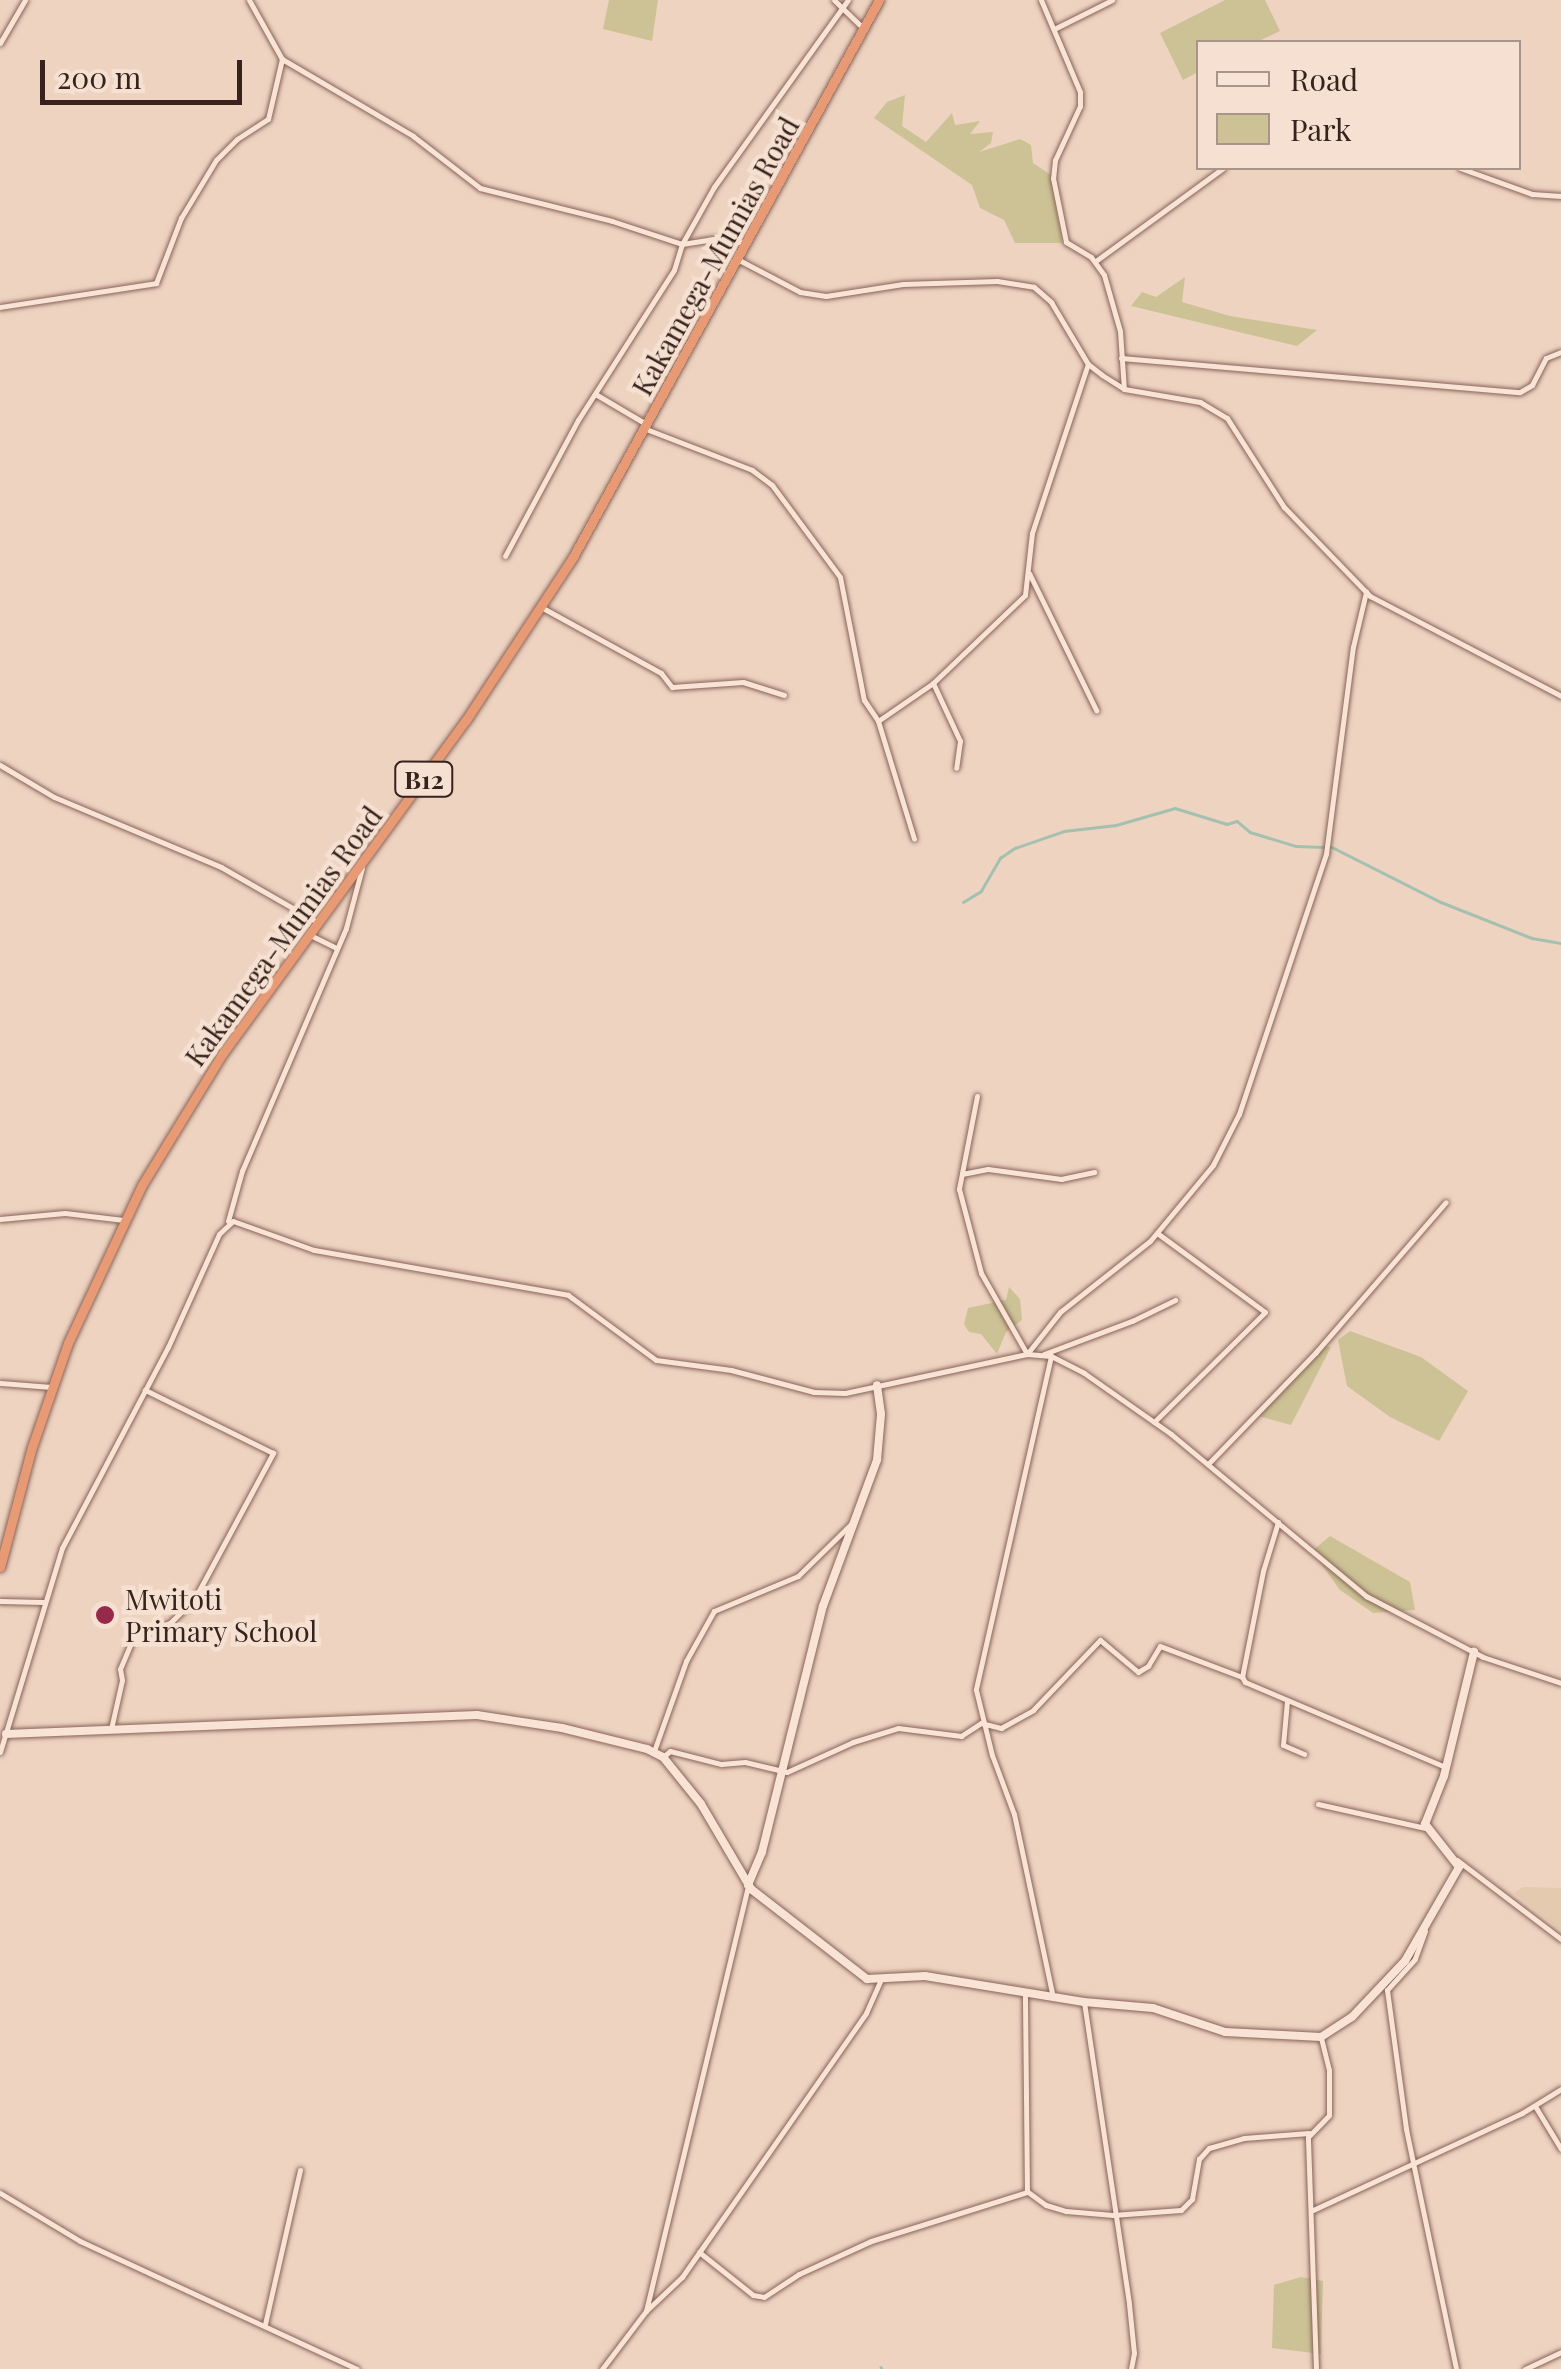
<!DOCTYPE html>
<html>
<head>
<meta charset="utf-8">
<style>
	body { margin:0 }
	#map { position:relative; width:1561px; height:2369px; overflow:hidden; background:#eed3c1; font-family:"Playfair Display",serif }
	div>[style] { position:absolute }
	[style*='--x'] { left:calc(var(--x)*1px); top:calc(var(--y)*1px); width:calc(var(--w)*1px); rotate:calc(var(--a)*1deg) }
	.farmland>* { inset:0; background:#e4cbaf }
	.green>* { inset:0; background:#ccc295 }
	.stream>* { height:2.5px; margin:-1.25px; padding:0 1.25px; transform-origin:1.25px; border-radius:1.25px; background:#a4c0b0 }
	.roads { filter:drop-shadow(0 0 2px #876459) drop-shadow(0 0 2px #876459) }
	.minor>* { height:5px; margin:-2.5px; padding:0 2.5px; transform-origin:2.5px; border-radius:2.5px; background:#f9e3d4 }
	.tertiary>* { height:8px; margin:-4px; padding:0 4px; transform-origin:4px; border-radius:4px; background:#f9e3d4 }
	.trunk>* { height:9px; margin:-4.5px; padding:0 4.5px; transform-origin:4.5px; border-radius:4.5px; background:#e89a74 }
	.dots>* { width:28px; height:28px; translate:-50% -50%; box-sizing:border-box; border:5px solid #f5e0d1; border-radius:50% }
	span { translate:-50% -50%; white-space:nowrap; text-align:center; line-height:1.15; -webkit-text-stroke:9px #f5e0d1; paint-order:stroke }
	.shield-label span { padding:2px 8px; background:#f5e0d1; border:2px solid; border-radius:8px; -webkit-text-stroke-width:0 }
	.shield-label { font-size:25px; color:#37221d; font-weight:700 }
	.street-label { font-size:28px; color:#37221d }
	.poi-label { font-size:28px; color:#37221d }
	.left { translate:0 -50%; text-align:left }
	.legend { position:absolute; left:1196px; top:40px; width:325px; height:130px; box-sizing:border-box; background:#f5e0d1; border:2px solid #a99489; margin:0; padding:12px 18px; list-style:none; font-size:30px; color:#37221d }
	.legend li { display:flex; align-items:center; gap:20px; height:50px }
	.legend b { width:50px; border:2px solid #a99489 }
	.scale { position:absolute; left:40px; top:60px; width:202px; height:45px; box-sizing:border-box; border:5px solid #37221d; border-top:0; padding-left:12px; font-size:30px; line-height:35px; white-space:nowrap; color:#37221d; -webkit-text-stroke:8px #f5e0d1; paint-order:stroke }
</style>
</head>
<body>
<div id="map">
	<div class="farmland">
		<div style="clip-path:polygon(1523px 1887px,1561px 1888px,1561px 1930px,1514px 1893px)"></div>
	</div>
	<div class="green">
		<div style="clip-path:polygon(609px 0,658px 0,652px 41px,603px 29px)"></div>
		<div style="clip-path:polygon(1225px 0,1265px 0,1280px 31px,1257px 42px,1198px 42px,1198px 72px,1183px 80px,1160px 33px)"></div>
		<div style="clip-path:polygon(905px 95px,902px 126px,926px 142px,952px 113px,955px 125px,980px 121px,970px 134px,993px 132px,991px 143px,979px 152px,1020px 139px,1031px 145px,1033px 163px,1051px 175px,1062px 243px,1015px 243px,1004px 220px,980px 208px,972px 185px,874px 118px,887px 102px)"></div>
		<div style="clip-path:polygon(1185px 277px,1182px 302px,1230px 316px,1317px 330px,1297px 346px,1131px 306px,1142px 292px,1156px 297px)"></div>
		<div style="clip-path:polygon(1009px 1287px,1020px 1299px,1022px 1320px,1006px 1332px,997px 1354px,981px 1334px,969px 1332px,964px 1324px,968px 1308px,1006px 1300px)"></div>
		<div style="clip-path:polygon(1350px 1331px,1421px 1357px,1468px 1391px,1439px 1441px,1390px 1417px,1347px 1386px,1338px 1340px)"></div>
		<div style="clip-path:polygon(1321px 1346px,1331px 1347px,1291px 1425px,1255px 1415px)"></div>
		<div style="clip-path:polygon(1330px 1536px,1410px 1582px,1415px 1610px,1373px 1613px,1340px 1590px,1312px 1551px)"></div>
		<div style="clip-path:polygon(1301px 2277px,1323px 2281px,1321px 2354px,1272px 2348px,1274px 2285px)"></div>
	</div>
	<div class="stream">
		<div style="--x:1330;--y:846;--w:124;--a:26.8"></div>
		<div style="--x:1441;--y:902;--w:98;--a:21.6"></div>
		<div style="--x:1532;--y:938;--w:29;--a:10"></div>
		<div style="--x:963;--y:902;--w:21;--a:-31"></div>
		<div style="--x:981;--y:891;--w:38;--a:-60"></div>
		<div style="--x:1000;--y:858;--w:18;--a:-34"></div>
		<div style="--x:1015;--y:848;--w:52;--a:-19.1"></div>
		<div style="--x:1064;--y:831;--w:52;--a:-6.6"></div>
		<div style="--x:1116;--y:825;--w:61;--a:-16.1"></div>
		<div style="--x:1175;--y:808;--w:54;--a:17.1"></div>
		<div style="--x:1227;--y:824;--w:10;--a:-17"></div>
		<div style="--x:1237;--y:821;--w:17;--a:40"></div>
		<div style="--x:1250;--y:832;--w:48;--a:16.9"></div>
		<div style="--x:1296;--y:846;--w:28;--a:2"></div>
		<div style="--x:881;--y:2367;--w:2;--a:63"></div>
	</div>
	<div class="roads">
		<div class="minor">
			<div style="--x:249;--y:0;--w:68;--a:60.8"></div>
			<div style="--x:282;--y:59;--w:152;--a:30.4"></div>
			<div style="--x:413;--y:136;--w:85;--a:37.8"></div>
			<div style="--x:480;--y:188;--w:136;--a:14"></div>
			<div style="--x:612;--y:221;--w:74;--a:18.2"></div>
			<div style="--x:682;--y:244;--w:32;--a:-9"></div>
			<div style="--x:714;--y:239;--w:33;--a:7"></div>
			<div style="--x:834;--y:0;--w:39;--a:44"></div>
			<div style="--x:1041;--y:0;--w:100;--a:67"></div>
			<div style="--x:1080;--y:92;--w:14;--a:90"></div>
			<div style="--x:1080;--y:106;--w:60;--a:114.8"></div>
			<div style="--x:1055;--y:160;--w:18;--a:96"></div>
			<div style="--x:1053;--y:178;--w:65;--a:78.5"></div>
			<div style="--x:1066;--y:242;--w:29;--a:31"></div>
			<div style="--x:1091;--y:257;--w:22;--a:54"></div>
			<div style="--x:1104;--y:275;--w:58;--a:74.1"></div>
			<div style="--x:1120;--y:331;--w:58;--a:86.1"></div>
			<div style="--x:1054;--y:29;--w:65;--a:-26.6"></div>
			<div style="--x:0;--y:43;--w:50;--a:-59.8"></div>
			<div style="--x:1460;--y:168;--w:77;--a:19.9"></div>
			<div style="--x:1532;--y:194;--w:29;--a:4"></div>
			<div style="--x:739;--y:260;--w:69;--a:27.7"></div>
			<div style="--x:800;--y:292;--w:26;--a:9"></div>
			<div style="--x:826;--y:296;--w:78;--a:-8.9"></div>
			<div style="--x:903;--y:284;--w:94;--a:-1.8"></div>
			<div style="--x:997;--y:281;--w:37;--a:9"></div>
			<div style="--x:1034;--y:287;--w:23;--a:41"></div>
			<div style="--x:1051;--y:302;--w:72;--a:59.2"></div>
			<div style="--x:1088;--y:364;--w:18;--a:38"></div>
			<div style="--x:1102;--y:375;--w:26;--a:32"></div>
			<div style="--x:1124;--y:389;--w:77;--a:9.7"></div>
			<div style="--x:1200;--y:402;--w:31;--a:31"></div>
			<div style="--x:1227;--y:418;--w:106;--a:57.4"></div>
			<div style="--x:1284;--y:507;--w:124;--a:46"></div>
			<div style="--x:1370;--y:596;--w:216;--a:27.6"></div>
			<div style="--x:1097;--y:260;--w:156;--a:-36.1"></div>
			<div style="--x:0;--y:307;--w:158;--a:-8.7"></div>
			<div style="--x:156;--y:283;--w:70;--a:-69"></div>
			<div style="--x:181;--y:218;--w:68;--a:-58.9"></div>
			<div style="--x:216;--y:160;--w:30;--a:-45"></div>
			<div style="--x:237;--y:139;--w:37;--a:-33"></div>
			<div style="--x:268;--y:119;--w:62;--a:-76.9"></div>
			<div style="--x:1121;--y:358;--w:400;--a:4.9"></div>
			<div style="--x:1520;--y:392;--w:14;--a:-30"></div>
			<div style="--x:1532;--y:385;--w:30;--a:-63"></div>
			<div style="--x:1546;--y:358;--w:16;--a:-22"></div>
			<div style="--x:597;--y:395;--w:57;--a:30.6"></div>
			<div style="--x:646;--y:429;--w:114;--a:21.1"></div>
			<div style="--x:752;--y:470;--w:25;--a:37"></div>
			<div style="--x:772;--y:485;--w:114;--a:53.5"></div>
			<div style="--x:840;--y:577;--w:125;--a:79"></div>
			<div style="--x:864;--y:700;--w:25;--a:56"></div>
			<div style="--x:878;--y:721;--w:67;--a:-34.6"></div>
			<div style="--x:933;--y:683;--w:127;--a:-43.7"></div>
			<div style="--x:1025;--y:595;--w:62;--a:-83.6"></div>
			<div style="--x:1032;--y:533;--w:178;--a:-71.7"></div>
			<div style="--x:505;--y:556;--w:154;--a:-61.8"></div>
			<div style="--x:578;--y:420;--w:178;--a:-57.4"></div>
			<div style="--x:674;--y:270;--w:27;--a:-73"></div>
			<div style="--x:682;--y:244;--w:65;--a:-60.7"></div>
			<div style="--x:714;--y:187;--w:230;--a:-54.4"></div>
			<div style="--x:1029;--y:573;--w:153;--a:63.9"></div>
			<div style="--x:541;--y:607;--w:137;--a:28.8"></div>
			<div style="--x:661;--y:673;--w:18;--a:52"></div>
			<div style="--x:672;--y:687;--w:71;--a:-4"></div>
			<div style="--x:743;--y:682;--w:43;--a:17.6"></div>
			<div style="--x:933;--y:683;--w:64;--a:65"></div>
			<div style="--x:960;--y:741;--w:27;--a:98"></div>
			<div style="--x:878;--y:721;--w:123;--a:73"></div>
			<div style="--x:0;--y:765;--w:63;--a:30.7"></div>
			<div style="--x:54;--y:797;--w:181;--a:22.7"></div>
			<div style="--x:221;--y:867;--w:111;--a:29.8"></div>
			<div style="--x:310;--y:935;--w:30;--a:26"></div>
			<div style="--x:977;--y:1096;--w:95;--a:101"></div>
			<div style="--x:959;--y:1189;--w:87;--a:75.3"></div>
			<div style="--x:981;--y:1273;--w:93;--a:60.4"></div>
			<div style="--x:1027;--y:1354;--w:53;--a:-51.8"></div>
			<div style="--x:1060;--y:1312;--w:115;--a:-38.3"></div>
			<div style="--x:1150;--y:1241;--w:99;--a:-50.3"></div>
			<div style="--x:1213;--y:1165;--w:57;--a:-63"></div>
			<div style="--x:1239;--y:1114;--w:274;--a:-71.5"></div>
			<div style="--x:1326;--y:854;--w:209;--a:-82.6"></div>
			<div style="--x:1353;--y:647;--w:57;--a:-76.7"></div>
			<div style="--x:962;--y:1174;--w:26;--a:-11"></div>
			<div style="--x:988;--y:1169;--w:74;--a:7.8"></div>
			<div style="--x:1061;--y:1179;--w:34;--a:-12"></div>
			<div style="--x:0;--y:1219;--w:65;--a:-5.3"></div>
			<div style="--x:65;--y:1213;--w:59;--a:6.8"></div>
			<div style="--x:228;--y:1221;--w:52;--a:-74.4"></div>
			<div style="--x:242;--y:1171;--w:264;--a:-66.8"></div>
			<div style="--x:346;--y:928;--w:62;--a:-75.1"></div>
			<div style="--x:1044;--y:1354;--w:94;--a:-20.6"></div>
			<div style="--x:1132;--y:1321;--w:48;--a:-26"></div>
			<div style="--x:1051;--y:1356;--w:342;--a:102.7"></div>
			<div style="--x:976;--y:1690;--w:67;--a:76.2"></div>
			<div style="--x:992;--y:1755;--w:63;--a:69.6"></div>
			<div style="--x:1014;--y:1814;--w:187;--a:78"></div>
			<div style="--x:0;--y:1383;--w:52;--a:4.4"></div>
			<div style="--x:1154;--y:1422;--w:156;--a:-44.7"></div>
			<div style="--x:1265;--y:1312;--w:134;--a:-143.8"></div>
			<div style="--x:1208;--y:1464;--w:156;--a:-46"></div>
			<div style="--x:1316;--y:1352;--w:198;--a:-49.1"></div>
			<div style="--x:1278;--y:1522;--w:51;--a:107"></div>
			<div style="--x:1263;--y:1571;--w:108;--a:101.2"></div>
			<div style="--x:1242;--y:1677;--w:6;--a:59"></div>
			<div style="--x:1245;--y:1682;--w:217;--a:23"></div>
			<div style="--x:0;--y:1601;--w:43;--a:1.3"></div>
			<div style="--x:1287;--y:1701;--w:44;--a:95.2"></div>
			<div style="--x:1283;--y:1745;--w:23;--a:23"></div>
			<div style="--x:111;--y:1729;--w:50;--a:-77.3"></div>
			<div style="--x:122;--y:1680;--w:11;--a:-100"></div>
			<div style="--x:120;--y:1669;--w:33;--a:-67"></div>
			<div style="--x:133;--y:1639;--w:40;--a:-23.4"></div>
			<div style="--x:170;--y:1623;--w:35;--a:-45"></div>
			<div style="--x:195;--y:1598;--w:165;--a:-61.7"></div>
			<div style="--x:273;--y:1453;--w:143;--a:-153.8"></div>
			<div style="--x:654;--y:1751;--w:96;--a:-70.4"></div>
			<div style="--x:686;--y:1661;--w:57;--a:-60.8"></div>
			<div style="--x:714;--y:1611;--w:91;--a:-22.6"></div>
			<div style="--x:798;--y:1576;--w:77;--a:-44.5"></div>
			<div style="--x:0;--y:1752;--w:213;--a:-73.1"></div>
			<div style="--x:62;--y:1548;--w:227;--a:-62.2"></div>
			<div style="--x:168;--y:1347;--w:124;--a:-65.7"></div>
			<div style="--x:219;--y:1234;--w:19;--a:-43"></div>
			<div style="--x:233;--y:1221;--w:86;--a:19.7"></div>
			<div style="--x:314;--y:1250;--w:258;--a:10"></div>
			<div style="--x:568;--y:1295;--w:109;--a:36.5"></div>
			<div style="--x:656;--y:1360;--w:76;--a:7.6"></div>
			<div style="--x:731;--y:1370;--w:86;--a:14.8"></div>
			<div style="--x:814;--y:1392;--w:31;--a:2"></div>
			<div style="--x:845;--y:1393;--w:186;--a:-12.1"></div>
			<div style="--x:1027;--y:1354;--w:24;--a:5"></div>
			<div style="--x:1051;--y:1356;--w:37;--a:27"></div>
			<div style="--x:1084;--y:1373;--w:106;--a:35"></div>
			<div style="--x:1171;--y:1434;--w:254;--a:39.7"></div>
			<div style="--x:1366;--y:1596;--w:132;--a:27.5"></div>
			<div style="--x:1483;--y:1657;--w:82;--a:18.4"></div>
			<div style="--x:663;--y:1757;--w:9;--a:-41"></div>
			<div style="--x:670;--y:1751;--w:53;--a:14.3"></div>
			<div style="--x:721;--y:1764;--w:24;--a:-5"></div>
			<div style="--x:745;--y:1762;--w:43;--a:13.4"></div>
			<div style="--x:787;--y:1772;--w:72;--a:-24.4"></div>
			<div style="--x:853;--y:1742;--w:47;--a:-17.3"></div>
			<div style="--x:898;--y:1728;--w:64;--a:7.2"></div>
			<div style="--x:961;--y:1736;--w:24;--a:-33"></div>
			<div style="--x:981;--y:1723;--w:21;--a:14"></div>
			<div style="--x:1001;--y:1728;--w:37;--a:-29"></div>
			<div style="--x:1033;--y:1710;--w:97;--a:-46.3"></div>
			<div style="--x:1100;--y:1640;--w:50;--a:40.1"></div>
			<div style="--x:1138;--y:1672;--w:12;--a:-31"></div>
			<div style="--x:1148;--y:1666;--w:23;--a:-59"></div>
			<div style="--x:1160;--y:1646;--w:88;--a:20.7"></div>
			<div style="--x:1318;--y:1804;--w:110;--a:12.6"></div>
			<div style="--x:1457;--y:1860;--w:131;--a:37.2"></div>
			<div style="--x:1425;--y:1931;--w:30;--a:110"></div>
			<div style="--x:1415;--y:1959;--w:42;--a:132.1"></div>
			<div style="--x:1387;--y:1990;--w:140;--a:82.2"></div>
			<div style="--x:1406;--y:2129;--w:245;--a:78.2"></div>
			<div style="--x:1084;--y:2002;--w:305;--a:81.5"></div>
			<div style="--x:1129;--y:2304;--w:49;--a:84.2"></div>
			<div style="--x:1134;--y:2353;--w:16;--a:101"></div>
			<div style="--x:1535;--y:2106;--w:50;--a:58.8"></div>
			<div style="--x:1028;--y:2192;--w:22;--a:36"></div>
			<div style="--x:1046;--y:2205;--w:21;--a:17"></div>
			<div style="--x:1066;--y:2211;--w:47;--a:4.9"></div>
			<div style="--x:1113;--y:2215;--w:68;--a:-4.2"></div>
			<div style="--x:1181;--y:2210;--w:16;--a:-45"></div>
			<div style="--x:1192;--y:2199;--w:41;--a:-80.1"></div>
			<div style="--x:1199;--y:2159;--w:15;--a:-48"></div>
			<div style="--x:1209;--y:2148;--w:36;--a:-16"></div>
			<div style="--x:1244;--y:2138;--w:65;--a:-4.4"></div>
			<div style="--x:0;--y:2193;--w:93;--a:31"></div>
			<div style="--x:80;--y:2241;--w:305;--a:24.8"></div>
			<div style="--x:1313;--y:2210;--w:230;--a:-24.9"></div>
			<div style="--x:1522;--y:2113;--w:46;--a:-31.6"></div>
			<div style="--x:699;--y:2252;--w:69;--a:38.5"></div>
			<div style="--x:753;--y:2295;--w:11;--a:10"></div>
			<div style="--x:764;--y:2297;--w:42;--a:-33.3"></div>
			<div style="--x:799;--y:2274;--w:79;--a:-24.6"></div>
			<div style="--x:871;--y:2241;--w:164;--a:-17.4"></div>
			<div style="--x:1027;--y:2192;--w:199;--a:-90.6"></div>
			<div style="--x:646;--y:2311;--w:50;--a:-43.4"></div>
			<div style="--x:682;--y:2277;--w:322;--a:-55.1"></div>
			<div style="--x:866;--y:2013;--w:35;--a:-66"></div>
			<div style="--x:265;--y:2324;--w:158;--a:-77.2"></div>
			<div style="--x:602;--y:2369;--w:73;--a:-52.8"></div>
			<div style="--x:646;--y:2311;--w:438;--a:-76.5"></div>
			<div style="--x:1316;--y:2369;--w:232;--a:-92"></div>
			<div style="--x:1308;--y:2137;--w:30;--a:-46"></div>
			<div style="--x:1329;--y:2115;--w:45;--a:-90"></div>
			<div style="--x:1329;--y:2070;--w:34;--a:-104"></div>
			<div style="--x:1525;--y:2369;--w:40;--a:-25"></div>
		</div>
		<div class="tertiary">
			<div style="--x:6;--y:1734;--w:471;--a:-2.3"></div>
			<div style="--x:477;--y:1715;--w:86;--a:8.7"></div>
			<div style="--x:562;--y:1728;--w:88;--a:13.9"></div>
			<div style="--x:647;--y:1749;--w:18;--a:27"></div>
			<div style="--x:663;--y:1757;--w:60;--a:51"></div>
			<div style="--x:701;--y:1804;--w:99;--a:59.5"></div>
			<div style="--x:751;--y:1889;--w:147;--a:37.8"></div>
			<div style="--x:867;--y:1979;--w:58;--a:-3"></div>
			<div style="--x:925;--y:1976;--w:161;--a:9.3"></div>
			<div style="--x:1084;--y:2002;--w:69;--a:5"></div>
			<div style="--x:1153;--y:2008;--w:76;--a:18.4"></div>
			<div style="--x:1225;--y:2032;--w:96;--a:3"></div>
			<div style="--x:1321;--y:2037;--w:37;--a:-33"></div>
			<div style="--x:1352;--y:2017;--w:77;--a:-46.6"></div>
			<div style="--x:1405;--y:1961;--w:108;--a:-60.1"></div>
			<div style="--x:1459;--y:1867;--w:55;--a:-128.3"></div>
			<div style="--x:1425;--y:1824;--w:52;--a:-68.4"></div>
			<div style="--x:1444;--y:1776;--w:128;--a:-76.4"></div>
			<div style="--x:748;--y:1885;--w:36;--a:-67"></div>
			<div style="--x:762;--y:1852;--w:253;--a:-76.1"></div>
			<div style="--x:823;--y:1606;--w:156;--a:-69.7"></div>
			<div style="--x:877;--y:1460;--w:46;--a:-85"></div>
			<div style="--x:881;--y:1414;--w:29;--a:-98"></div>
		</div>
		<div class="trunk">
			<div style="--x:0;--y:1567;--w:124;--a:-75.1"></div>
			<div style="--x:32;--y:1447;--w:110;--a:-70.9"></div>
			<div style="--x:68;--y:1343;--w:174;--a:-64.9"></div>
			<div style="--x:142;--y:1185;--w:155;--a:-58.5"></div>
			<div style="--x:223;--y:1053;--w:412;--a:-53.9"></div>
			<div style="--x:466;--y:720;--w:195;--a:-56.7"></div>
			<div style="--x:573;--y:557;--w:636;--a:-61.22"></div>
		</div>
	</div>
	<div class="dots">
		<div style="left:105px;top:1615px;background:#97294a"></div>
	</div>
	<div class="shield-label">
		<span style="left:424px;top:779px">B12</span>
	</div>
	<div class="street-label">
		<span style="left:715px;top:256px;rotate:-61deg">Kakamega-Mumias Road</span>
		<span style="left:283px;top:936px;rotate:-54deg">Kakamega-Mumias Road</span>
	</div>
	<div class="poi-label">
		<span class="left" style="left:125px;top:1615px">Mwitoti<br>Primary School</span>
	</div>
	<ul class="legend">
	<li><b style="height:12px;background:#f9e3d4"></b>Road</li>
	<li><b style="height:28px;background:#ccc295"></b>Park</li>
	</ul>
	<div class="scale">200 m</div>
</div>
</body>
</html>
